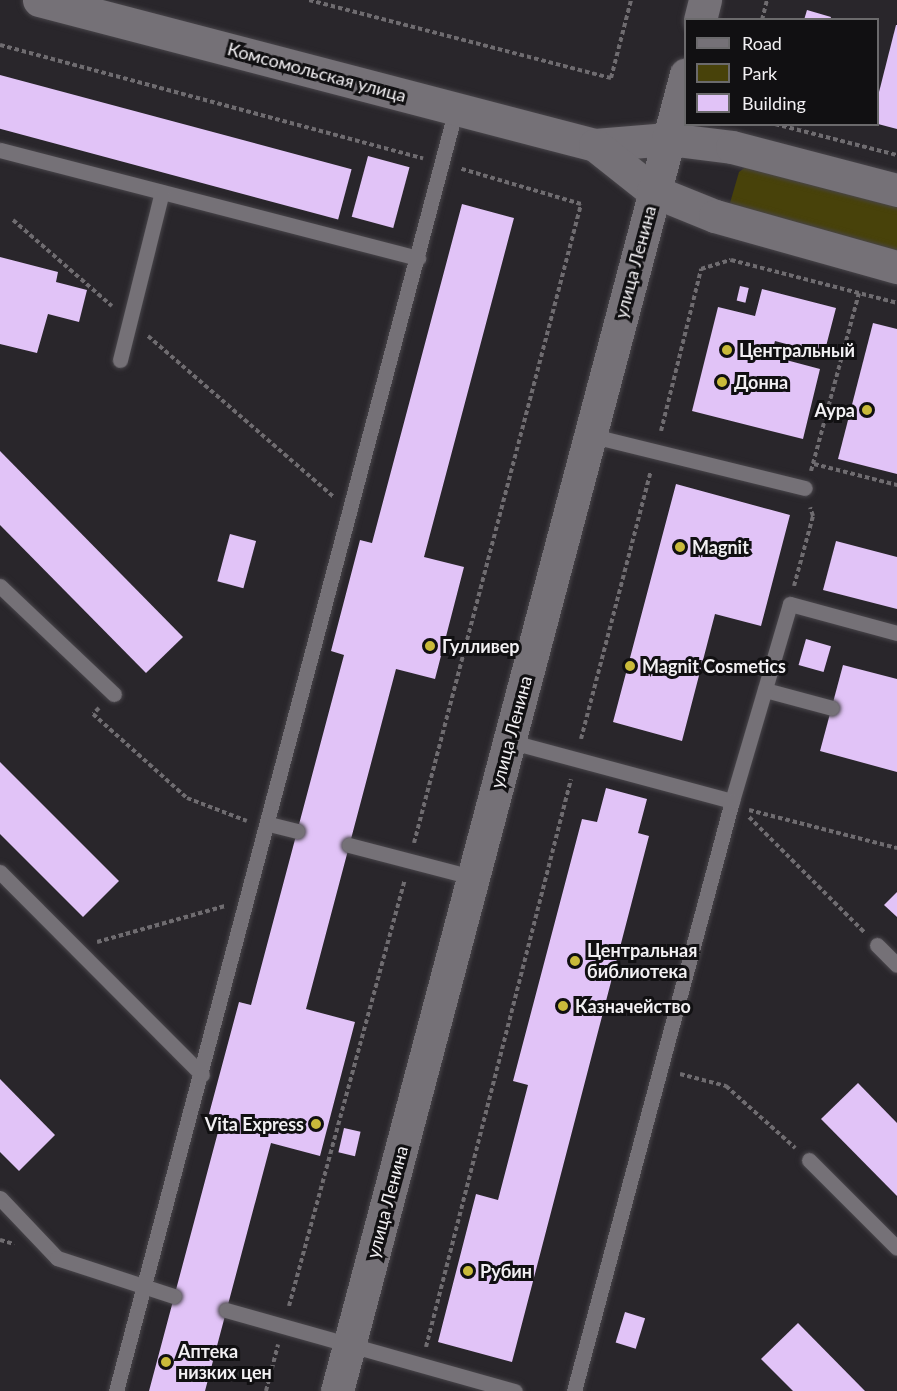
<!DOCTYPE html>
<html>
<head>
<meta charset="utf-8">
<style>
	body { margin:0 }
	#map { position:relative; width:897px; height:1391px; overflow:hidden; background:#29262b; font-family:Lato,sans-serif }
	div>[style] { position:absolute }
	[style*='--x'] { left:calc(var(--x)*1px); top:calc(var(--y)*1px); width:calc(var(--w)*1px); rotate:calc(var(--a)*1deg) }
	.green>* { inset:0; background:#48420a }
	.building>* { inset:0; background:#e1c3f7; transform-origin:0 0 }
	.path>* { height:4px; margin-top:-2px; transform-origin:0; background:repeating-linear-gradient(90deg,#6f6c70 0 4.5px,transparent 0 7.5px) }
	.roads { filter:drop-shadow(0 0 2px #48454a) drop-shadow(0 0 2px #48454a) }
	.lane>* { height:15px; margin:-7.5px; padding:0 7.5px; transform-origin:7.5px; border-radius:7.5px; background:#757177 }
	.secondary>* { height:33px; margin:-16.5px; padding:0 16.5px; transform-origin:16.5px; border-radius:16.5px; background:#757177 }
	.dots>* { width:16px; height:16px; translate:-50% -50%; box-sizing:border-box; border:3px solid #111012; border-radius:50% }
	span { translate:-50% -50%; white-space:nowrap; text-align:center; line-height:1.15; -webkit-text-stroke:6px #111012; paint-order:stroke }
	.street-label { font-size:18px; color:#f2f0f3 }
	.poi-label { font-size:18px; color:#f2f0f3; font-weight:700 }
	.left { translate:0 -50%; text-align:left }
	.right { translate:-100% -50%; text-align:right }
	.legend { position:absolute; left:684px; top:18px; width:195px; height:108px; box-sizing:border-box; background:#111012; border:2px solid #6b6a6c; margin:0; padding:8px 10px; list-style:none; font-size:18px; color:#f2f0f3 }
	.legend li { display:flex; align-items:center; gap:12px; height:30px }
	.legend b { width:30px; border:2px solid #6b6a6c }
</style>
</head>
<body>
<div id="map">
	<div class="green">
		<div style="clip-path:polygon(747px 166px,897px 207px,897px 253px,736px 211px,730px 203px,739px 172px)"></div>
	</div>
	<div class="building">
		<div style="clip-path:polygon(807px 10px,831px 17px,830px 20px,804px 20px)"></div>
		<div style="clip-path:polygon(896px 25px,897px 25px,897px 129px,878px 124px,878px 96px)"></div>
		<div style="left:0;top:75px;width:364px;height:52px;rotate:15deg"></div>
		<div style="left:368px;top:156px;width:43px;height:63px;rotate:15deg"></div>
		<div style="clip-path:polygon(462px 204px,514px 218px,424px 557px,464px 567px,435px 679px,396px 669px,306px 1009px,355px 1022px,320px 1156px,271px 1143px,205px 1391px,149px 1391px,222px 1117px,209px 1114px,239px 1002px,251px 1005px,344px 655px,331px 651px,360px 540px,372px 543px)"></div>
		<div style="clip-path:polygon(0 257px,58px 272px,56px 282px,87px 290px,79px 322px,48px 314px,37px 353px,0 344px)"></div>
		<div style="left:740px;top:286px;width:9px;height:15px;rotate:13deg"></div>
		<div style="clip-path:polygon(762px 289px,836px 308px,824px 354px,775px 341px,771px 356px,820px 369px,803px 439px,692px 411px,718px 307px,755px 316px)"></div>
		<div style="clip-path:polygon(873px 323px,897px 329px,897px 474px,838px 459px)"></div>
		<div style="clip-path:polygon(0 451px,183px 637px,146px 673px,0 525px)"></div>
		<div style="clip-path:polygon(676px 484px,790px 515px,761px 626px,715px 614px,682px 741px,613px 722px)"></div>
		<div style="left:230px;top:534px;width:27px;height:49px;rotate:15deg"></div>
		<div style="clip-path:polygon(836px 541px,897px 557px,897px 609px,823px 590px)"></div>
		<div style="left:806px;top:639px;width:26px;height:27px;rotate:16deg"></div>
		<div style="clip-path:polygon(843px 665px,897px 679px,897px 772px,820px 751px)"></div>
		<div style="clip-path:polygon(0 762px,119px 881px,83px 917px,0 834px)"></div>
		<div style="clip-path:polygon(606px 788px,647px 799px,638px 833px,649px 836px,512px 1362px,438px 1342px,476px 1194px,498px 1200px,528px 1085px,513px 1081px,582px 819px,597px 822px)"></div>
		<div style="clip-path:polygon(897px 892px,897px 917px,884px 905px)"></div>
		<div style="clip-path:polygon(0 1079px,55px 1135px,19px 1171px,0 1152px)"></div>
		<div style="clip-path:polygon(858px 1083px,897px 1123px,897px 1196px,821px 1119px)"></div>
		<div style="left:344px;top:1128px;width:17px;height:25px;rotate:13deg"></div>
		<div style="left:625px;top:1312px;width:21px;height:32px;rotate:17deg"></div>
		<div style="clip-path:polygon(798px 1323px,865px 1391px,793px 1391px,761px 1359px)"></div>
	</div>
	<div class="path">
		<div style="--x:309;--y:0;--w:312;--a:14.5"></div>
		<div style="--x:611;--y:78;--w:81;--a:-75.6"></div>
		<div style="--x:762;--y:20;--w:21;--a:-76"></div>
		<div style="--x:0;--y:45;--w:438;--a:15"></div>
		<div style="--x:775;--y:124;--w:126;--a:14.3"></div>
		<div style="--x:13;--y:220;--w:131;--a:41"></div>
		<div style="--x:148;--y:336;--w:245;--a:40.9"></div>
		<div style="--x:661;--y:431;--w:167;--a:-76.1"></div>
		<div style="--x:701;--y:269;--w:31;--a:-17"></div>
		<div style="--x:731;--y:260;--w:171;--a:14.5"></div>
		<div style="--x:814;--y:464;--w:86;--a:14.2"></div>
		<div style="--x:811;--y:471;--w:184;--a:-74.9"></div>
		<div style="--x:794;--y:586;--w:73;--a:-74.8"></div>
		<div style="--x:813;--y:516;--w:9;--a:-108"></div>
		<div style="--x:99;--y:708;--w:8;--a:135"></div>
		<div style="--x:93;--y:714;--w:126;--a:41.8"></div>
		<div style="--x:187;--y:798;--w:64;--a:21"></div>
		<div style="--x:581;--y:739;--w:277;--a:-75.4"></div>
		<div style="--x:749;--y:810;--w:153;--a:14.4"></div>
		<div style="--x:749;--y:817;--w:163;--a:45"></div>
		<div style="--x:414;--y:843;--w:660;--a:-75.35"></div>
		<div style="--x:581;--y:204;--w:127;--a:-163.6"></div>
		<div style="--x:97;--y:942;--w:133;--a:-15.7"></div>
		<div style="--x:680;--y:1074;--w:48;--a:14.6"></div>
		<div style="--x:726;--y:1086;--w:93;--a:41.9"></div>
		<div style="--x:0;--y:1240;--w:15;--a:16"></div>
		<div style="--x:289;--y:1306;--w:442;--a:-74.8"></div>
		<div style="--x:426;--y:1347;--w:586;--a:-75.68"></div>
		<div style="--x:266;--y:1391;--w:48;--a:-75.4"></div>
	</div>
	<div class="roads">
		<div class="lane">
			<div style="--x:0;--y:150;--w:432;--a:14.5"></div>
			<div style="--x:120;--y:360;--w:173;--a:-76"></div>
			<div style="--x:589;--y:435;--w:222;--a:13.8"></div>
			<div style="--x:0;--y:586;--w:157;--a:43.5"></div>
			<div style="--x:765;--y:690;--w:69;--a:15"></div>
			<div style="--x:508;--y:741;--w:232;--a:15"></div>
			<div style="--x:732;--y:801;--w:205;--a:-73.6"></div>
			<div style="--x:790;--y:604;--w:111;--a:15.2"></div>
			<div style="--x:269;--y:824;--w:29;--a:14"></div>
			<div style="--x:349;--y:845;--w:127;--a:14.6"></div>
			<div style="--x:0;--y:872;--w:286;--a:45.1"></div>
			<div style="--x:877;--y:945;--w:28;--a:45"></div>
			<div style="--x:809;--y:1160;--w:124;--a:45"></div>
			<div style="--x:0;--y:1198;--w:83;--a:46.5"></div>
			<div style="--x:57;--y:1258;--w:123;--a:18"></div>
			<div style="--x:226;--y:1310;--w:300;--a:15.7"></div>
			<div style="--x:116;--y:1391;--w:1326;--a:-75.15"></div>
			<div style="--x:574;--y:1391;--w:611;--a:-75.01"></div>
		</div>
		<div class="secondary">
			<div style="--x:39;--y:0;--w:575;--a:14.62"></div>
			<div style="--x:595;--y:145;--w:73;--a:-4.7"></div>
			<div style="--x:668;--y:139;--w:64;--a:7.1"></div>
			<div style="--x:732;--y:147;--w:171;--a:14.6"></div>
			<div style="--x:700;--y:20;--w:21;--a:-76"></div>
			<div style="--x:595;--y:145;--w:74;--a:38.4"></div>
			<div style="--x:653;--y:191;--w:67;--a:22"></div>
			<div style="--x:715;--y:216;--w:189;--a:15.7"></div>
			<div style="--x:337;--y:1391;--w:1362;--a:-75.16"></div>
		</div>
	</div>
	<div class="dots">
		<div style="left:727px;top:350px;background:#c9ba3a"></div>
		<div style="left:722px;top:382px;background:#c9ba3a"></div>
		<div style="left:867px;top:410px;background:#c9ba3a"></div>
		<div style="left:680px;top:547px;background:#c9ba3a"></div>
		<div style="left:430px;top:646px;background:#c9ba3a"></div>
		<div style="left:630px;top:666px;background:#c9ba3a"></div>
		<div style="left:575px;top:961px;background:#c9ba3a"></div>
		<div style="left:563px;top:1006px;background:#c9ba3a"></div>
		<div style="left:316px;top:1124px;background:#c9ba3a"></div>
		<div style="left:468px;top:1271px;background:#c9ba3a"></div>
		<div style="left:166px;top:1362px;background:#c9ba3a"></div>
	</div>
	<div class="street-label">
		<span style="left:317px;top:72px;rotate:15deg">Комсомольская улица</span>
		<span style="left:635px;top:262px;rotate:-75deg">улица Ленина</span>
		<span style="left:511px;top:732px;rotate:-75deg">улица Ленина</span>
		<span style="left:387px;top:1202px;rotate:-75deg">улица Ленина</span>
	</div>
	<div class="poi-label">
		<span class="left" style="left:739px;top:350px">Центральный</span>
		<span class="left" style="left:734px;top:382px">Донна</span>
		<span class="right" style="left:855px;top:410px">Аура</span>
		<span class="left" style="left:692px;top:547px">Magnit</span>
		<span class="left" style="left:442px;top:646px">Гулливер</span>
		<span class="left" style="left:642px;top:666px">Magnit Cosmetics</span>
		<span class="left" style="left:587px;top:961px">Центральная<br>библиотека</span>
		<span class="left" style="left:575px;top:1006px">Казначейство</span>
		<span class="right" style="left:304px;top:1124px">Vita Express</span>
		<span class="left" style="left:480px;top:1271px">Рубин</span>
		<span class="left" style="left:178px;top:1362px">Аптека<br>низких цен</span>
	</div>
	<ul class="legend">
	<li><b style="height:8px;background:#757177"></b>Road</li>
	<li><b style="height:16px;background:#48420a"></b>Park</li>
	<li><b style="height:16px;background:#e1c3f7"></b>Building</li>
	</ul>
</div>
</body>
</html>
